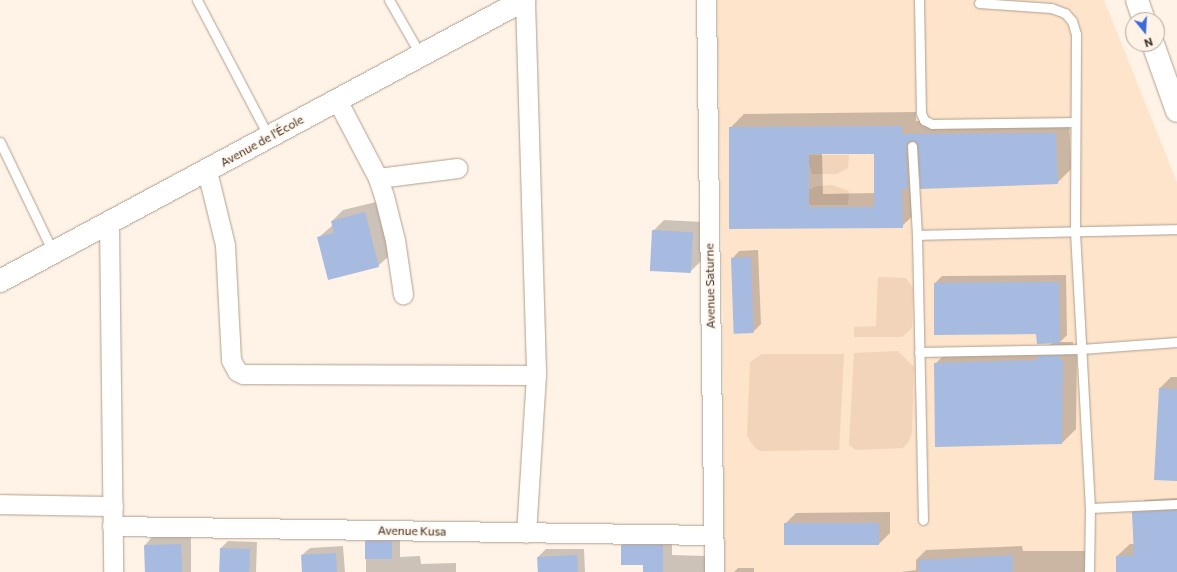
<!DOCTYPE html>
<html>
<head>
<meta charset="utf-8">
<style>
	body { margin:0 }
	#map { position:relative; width:1177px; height:572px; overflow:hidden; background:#fff3e7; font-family:Commissioner,sans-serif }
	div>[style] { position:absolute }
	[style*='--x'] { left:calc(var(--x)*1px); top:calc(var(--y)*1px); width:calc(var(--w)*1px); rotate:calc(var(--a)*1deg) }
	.built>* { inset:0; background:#fde4cb }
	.green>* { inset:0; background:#f1d4b9 }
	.shadow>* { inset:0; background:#0003 }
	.building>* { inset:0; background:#a7badf; transform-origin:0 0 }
	.roads { filter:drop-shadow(0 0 1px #b19f8d) drop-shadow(0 0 1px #b19f8d) }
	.lane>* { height:9px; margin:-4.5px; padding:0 4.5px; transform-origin:4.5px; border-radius:4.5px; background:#fff }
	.street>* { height:19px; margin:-9.5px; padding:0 9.5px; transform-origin:9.5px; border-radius:9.5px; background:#fff }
	.secondary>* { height:22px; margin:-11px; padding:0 11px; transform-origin:11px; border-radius:11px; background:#fff }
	span { translate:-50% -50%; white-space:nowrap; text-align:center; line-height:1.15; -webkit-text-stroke:3px #fff3e7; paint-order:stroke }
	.street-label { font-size:12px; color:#3b332c }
	.north { position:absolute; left:1125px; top:12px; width:40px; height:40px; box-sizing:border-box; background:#fff3e7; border:1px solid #b1a69c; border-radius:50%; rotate:162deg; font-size:11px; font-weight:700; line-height:16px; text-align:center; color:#3b332c }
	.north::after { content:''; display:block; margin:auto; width:14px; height:18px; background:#3c6adb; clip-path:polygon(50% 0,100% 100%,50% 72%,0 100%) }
</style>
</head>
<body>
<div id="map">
	<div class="built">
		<div style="clip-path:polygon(717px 0,1104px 0,1177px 182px,1177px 572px,724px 572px,723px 325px)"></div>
	</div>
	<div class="green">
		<div style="clip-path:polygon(800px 155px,849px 155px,848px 168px,837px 174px,812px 174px,810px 167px)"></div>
		<div style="clip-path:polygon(832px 185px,849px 191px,848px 205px,801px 205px,800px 193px,818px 186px)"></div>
		<div style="clip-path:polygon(878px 277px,906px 278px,913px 288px,912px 328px,902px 337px,854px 337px,854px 327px,876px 326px)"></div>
		<div style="clip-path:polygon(898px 351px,914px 367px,912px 432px,909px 441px,903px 448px,856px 450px,849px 445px,854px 353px)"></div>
		<div style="clip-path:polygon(762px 354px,844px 354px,839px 450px,761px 451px,755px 448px,747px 436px,750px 362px)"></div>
	</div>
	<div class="shadow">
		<div style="clip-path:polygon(evenodd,916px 112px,916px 121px,1069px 119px,1071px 169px,1057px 183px,921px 175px,916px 180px,916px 213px,902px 226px,730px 228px,730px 128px,744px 114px,916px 112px,822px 153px,875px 153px,875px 193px,823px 194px,822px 153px)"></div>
		<div style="clip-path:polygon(376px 202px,390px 255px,378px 266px,319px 237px,333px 225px,332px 221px,343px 210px)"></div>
		<div style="clip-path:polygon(664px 220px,703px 222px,701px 261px,690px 272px,653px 231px)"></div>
		<div style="clip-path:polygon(758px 250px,761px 324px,753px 332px,732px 259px,739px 251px)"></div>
		<div style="clip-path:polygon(1066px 275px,1067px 335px,1060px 342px,1073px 342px,1073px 346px,1077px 346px,1076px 429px,1062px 443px,936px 446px,935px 364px,949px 350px,1047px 347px,1052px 343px,935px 283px,942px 276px)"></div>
		<div style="clip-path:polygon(1171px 377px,1177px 377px,1177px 480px,1160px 388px)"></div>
		<div style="clip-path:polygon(1177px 498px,1177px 572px,1116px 572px,1117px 556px,1130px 544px,1134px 544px,1133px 512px,1145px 500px)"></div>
		<div style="clip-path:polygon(890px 512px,890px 533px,879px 544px,785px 524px,796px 513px)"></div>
		<div style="clip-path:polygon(374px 533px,400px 533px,400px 557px,420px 556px,421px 564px,456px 563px,456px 572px,366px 572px,366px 541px)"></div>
		<div style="clip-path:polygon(154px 535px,191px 535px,191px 572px,146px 572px,145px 545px)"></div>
		<div style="clip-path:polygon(632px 535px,672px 536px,672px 555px,706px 556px,706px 572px,644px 572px,644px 564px,622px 545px)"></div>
		<div style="clip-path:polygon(228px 541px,257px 542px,256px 572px,220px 572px,221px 548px)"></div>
		<div style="clip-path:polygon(343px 546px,345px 572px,303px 572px,302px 555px,310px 548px)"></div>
		<div style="clip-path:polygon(1022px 546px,1023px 551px,1090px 551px,1090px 566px,1084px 572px,901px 572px,916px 570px,916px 560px,926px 550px)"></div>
		<div style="clip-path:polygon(546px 549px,584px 549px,585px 572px,539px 572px,538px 557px)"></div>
		<div style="clip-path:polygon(738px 568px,754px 568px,754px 572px,734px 572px)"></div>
	</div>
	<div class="building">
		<div style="clip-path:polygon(evenodd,902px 126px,902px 134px,1056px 133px,1058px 184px,920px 189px,918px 145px,911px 140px,906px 146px,908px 189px,902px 189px,903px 228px,729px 229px,729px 127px,902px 126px,809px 154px,874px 154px,874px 207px,809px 207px,809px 154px)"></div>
		<div style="clip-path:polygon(365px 212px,379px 267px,328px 280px,317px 237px,334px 233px,331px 221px)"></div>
		<div style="left:652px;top:230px;width:41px;height:41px;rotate:3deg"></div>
		<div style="left:751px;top:257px;width:76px;height:20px;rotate:88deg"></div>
		<div style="clip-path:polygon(1059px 282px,1060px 343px,1037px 344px,1036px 334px,934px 335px,934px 283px)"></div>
		<div style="clip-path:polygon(1060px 355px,1060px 360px,1063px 360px,1062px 444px,935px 447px,934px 363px,1037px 360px,1037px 356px)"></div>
		<div style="clip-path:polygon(1159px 388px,1177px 389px,1177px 481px,1154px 480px)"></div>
		<div style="clip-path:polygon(1177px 510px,1177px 572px,1116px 572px,1116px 556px,1134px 555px,1132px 512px)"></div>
		<div style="left:784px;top:523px;width:95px;height:22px"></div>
		<div style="left:365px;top:541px;width:27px;height:18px"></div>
		<div style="left:181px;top:544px;width:28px;height:37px;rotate:88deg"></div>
		<div style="clip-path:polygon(621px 545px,663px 545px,663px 572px,643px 572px,643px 565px,621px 565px)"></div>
		<div style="left:220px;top:548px;width:30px;height:24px;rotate:2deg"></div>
		<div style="left:336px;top:553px;width:19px;height:35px;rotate:87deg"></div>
		<div style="left:577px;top:555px;width:17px;height:40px;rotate:87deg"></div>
		<div style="clip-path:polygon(1013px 555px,1013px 572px,919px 572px,918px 560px)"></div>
	</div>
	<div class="roads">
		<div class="lane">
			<div style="--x:197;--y:0;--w:155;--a:62.3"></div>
			<div style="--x:389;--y:0;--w:62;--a:60.1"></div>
			<div style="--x:919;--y:0;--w:113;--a:89"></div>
			<div style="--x:921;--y:113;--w:8;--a:67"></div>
			<div style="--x:924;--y:120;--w:9;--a:27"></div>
			<div style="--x:932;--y:124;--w:142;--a:-0.8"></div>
			<div style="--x:979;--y:3;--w:72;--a:4"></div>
			<div style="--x:1051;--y:8;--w:15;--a:20"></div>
			<div style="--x:1065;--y:13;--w:11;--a:49"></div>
			<div style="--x:1072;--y:21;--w:14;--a:73"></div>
			<div style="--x:1076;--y:34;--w:198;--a:90.3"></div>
			<div style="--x:1075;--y:232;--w:276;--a:86.9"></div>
			<div style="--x:1090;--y:508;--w:64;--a:90.9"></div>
			<div style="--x:0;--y:142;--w:122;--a:64.3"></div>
			<div style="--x:912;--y:146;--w:89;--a:86.8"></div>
			<div style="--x:917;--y:235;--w:285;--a:88.8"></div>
			<div style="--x:917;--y:235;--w:260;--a:-1.3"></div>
			<div style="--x:919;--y:352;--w:162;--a:-1.1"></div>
			<div style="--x:1081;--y:349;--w:96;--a:-4.2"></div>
			<div style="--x:1090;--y:508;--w:87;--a:-2.6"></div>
		</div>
		<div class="street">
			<div style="--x:525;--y:0;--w:375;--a:88.3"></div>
			<div style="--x:536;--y:375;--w:158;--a:93.6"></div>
			<div style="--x:706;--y:0;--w:572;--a:89.2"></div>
			<div style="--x:337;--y:100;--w:88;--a:62.3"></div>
			<div style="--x:378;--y:178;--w:19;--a:72"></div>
			<div style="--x:384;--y:196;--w:45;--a:76"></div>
			<div style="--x:395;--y:240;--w:55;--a:81.6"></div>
			<div style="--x:207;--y:171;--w:76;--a:76.3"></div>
			<div style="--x:225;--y:245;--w:115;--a:87"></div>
			<div style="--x:231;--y:360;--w:13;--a:61"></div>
			<div style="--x:237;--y:371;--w:7;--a:27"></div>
			<div style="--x:243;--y:374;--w:293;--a:0.2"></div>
			<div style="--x:378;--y:178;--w:80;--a:-7.2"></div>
			<div style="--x:109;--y:224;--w:348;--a:89.3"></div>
			<div style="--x:0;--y:504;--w:113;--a:1"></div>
			<div style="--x:112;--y:526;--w:601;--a:0.86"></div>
		</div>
		<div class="secondary">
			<div style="--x:1137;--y:0;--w:21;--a:71"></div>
			<div style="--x:1153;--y:44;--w:71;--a:70.3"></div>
			<div style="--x:0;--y:281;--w:595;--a:-28.2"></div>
		</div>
	</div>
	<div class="street-label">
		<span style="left:262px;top:141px;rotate:-29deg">Avenue de l'École</span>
		<span style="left:710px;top:286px;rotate:-91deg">Avenue Saturne</span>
		<span style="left:412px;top:531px;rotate:1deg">Avenue Kusa</span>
	</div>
	<div class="north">N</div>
</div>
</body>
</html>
